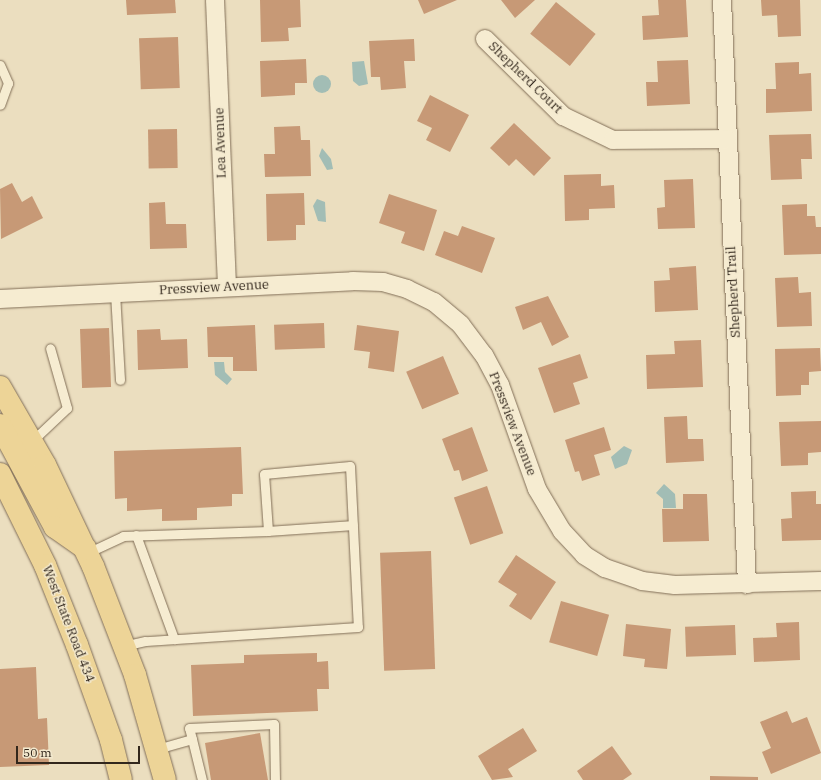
<!DOCTYPE html>
<html>
<head>
<meta charset="utf-8">
<style>
	body { margin:0 }
	#map { position:relative; width:821px; height:780px; overflow:hidden; background:#ebdebf; font-family:"IBM Plex Serif",serif }
	div>[style] { position:absolute }
	[style*='--x'] { left:calc(var(--x)*1px); top:calc(var(--y)*1px); width:calc(var(--w)*1px); rotate:calc(var(--a)*1deg) }
	.water>* { inset:0; background:#a2bdb5 }
	.round { border-radius:50% }
	.building>* { inset:0; background:#c79976; transform-origin:0 0 }
	.roads { filter:drop-shadow(0 0 1px #826f58) drop-shadow(0 0 1px #826f58) }
	.lane>* { height:9px; margin:-4.5px; padding:0 4.5px; transform-origin:4.5px; border-radius:4.5px; background:#f6ecd1 }
	.street>* { height:18px; margin:-9px; padding:0 9px; transform-origin:9px; border-radius:9px; background:#f6ecd1 }
	.primary>* { height:22px; margin:-11px; padding:0 11px; transform-origin:11px; border-radius:11px; background:#edd497 }
	span { translate:-50% -50%; white-space:nowrap; text-align:center; line-height:1.15; -webkit-text-stroke:3px #f3e9ce; paint-order:stroke }
	.street-label { font-size:13px; color:#32271c }
	.scale { position:absolute; left:16px; top:746px; width:124px; height:18px; box-sizing:border-box; border:2px solid #32271c; border-top:0; padding-left:5px; font-size:12px; line-height:14px; white-space:nowrap; color:#32271c; -webkit-text-stroke:3px #f3e9ce; paint-order:stroke }
</style>
</head>
<body>
<div id="map">
	<div class="water">
		<div style="clip-path:polygon(364px 61px,368px 84px,359px 86px,353px 81px,352px 62px)"></div>
		<div class="round" style="left:313px;top:75px;width:18px;height:18px"></div>
		<div style="clip-path:polygon(322px 148px,331px 159px,333px 169px,327px 170px,319px 156px)"></div>
		<div style="clip-path:polygon(317px 199px,325px 202px,326px 222px,318px 221px,313px 206px)"></div>
		<div style="clip-path:polygon(214px 362px,224px 362px,225px 372px,232px 379px,227px 385px,215px 375px)"></div>
		<div style="clip-path:polygon(624px 446px,632px 450px,627px 464px,615px 469px,611px 457px)"></div>
		<div style="clip-path:polygon(664px 484px,675px 494px,676px 508px,663px 508px,663px 499px,656px 493px)"></div>
	</div>
	<div class="building">
		<div style="clip-path:polygon(126px 0,175px 0,176px 13px,127px 15px)"></div>
		<div style="clip-path:polygon(260px 0,300px 0,301px 27px,288px 28px,289px 41px,261px 42px)"></div>
		<div style="clip-path:polygon(418px 0,457px 0,424px 14px)"></div>
		<div style="clip-path:polygon(501px 0,535px 0,515px 18px)"></div>
		<div style="clip-path:polygon(658px 0,686px 0,688px 37px,643px 40px,642px 16px,659px 15px)"></div>
		<div style="clip-path:polygon(761px 0,800px 0,801px 36px,778px 37px,777px 15px,762px 16px)"></div>
		<div style="left:556px;top:2px;width:51px;height:41px;rotate:39deg"></div>
		<div style="left:178px;top:37px;width:51px;height:39px;rotate:88deg"></div>
		<div style="clip-path:polygon(414px 39px,415px 61px,404px 61px,406px 88px,381px 90px,380px 77px,371px 77px,369px 41px)"></div>
		<div style="clip-path:polygon(306px 59px,307px 83px,295px 83px,295px 95px,261px 97px,260px 61px)"></div>
		<div style="clip-path:polygon(688px 60px,690px 104px,647px 106px,646px 82px,658px 82px,657px 61px)"></div>
		<div style="clip-path:polygon(799px 62px,799px 74px,811px 73px,812px 111px,766px 113px,766px 89px,776px 89px,775px 63px)"></div>
		<div style="clip-path:polygon(430px 95px,469px 115px,450px 152px,426px 140px,432px 128px,417px 121px)"></div>
		<div style="clip-path:polygon(514px 123px,551px 158px,534px 176px,516px 159px,509px 166px,490px 148px)"></div>
		<div style="clip-path:polygon(300px 126px,301px 140px,310px 140px,311px 176px,265px 177px,264px 154px,275px 154px,274px 127px)"></div>
		<div style="left:177px;top:129px;width:39px;height:29px;rotate:89deg"></div>
		<div style="clip-path:polygon(811px 134px,812px 159px,801px 159px,802px 179px,771px 180px,769px 135px)"></div>
		<div style="clip-path:polygon(601px 174px,601px 186px,614px 185px,615px 208px,589px 209px,589px 220px,565px 221px,564px 175px)"></div>
		<div style="clip-path:polygon(693px 179px,695px 228px,658px 229px,657px 208px,665px 207px,664px 180px)"></div>
		<div style="clip-path:polygon(12px 183px,22px 202px,32px 196px,43px 218px,1px 239px,0 189px)"></div>
		<div style="clip-path:polygon(304px 193px,305px 225px,296px 225px,296px 240px,267px 241px,266px 194px)"></div>
		<div style="clip-path:polygon(389px 194px,437px 210px,424px 251px,401px 243px,405px 232px,379px 223px)"></div>
		<div style="clip-path:polygon(165px 202px,166px 224px,186px 224px,187px 248px,150px 249px,149px 203px)"></div>
		<div style="clip-path:polygon(807px 204px,807px 216px,815px 216px,816px 227px,821px 227px,821px 254px,784px 255px,782px 205px)"></div>
		<div style="clip-path:polygon(462px 226px,495px 238px,482px 273px,435px 255px,444px 231px,458px 236px)"></div>
		<div style="clip-path:polygon(696px 266px,698px 310px,655px 312px,654px 281px,670px 280px,669px 268px)"></div>
		<div style="clip-path:polygon(798px 277px,799px 293px,811px 292px,812px 326px,777px 327px,775px 278px)"></div>
		<div style="clip-path:polygon(548px 296px,569px 337px,552px 346px,541px 322px,523px 330px,515px 307px)"></div>
		<div style="left:324px;top:323px;width:25px;height:50px;rotate:88deg"></div>
		<div style="clip-path:polygon(255px 325px,257px 371px,233px 371px,233px 357px,208px 357px,207px 327px)"></div>
		<div style="clip-path:polygon(357px 325px,399px 331px,394px 372px,368px 368px,370px 352px,354px 350px)"></div>
		<div style="left:109px;top:328px;width:59px;height:29px;rotate:88deg"></div>
		<div style="clip-path:polygon(160px 329px,161px 340px,187px 339px,188px 368px,138px 370px,137px 330px)"></div>
		<div style="clip-path:polygon(701px 340px,703px 387px,647px 389px,646px 355px,675px 354px,674px 341px)"></div>
		<div style="clip-path:polygon(820px 348px,821px 371px,809px 372px,809px 385px,801px 385px,801px 395px,776px 396px,775px 349px)"></div>
		<div style="clip-path:polygon(580px 354px,588px 378px,573px 383px,580px 404px,554px 413px,538px 368px)"></div>
		<div style="left:443px;top:356px;width:41px;height:40px;rotate:67deg"></div>
		<div style="clip-path:polygon(687px 416px,688px 439px,703px 439px,704px 461px,666px 463px,664px 417px)"></div>
		<div style="clip-path:polygon(821px 421px,821px 452px,808px 453px,808px 465px,781px 466px,779px 422px)"></div>
		<div style="clip-path:polygon(472px 427px,488px 471px,462px 481px,459px 470px,454px 471px,442px 439px)"></div>
		<div style="clip-path:polygon(604px 427px,611px 450px,594px 455px,600px 475px,582px 481px,579px 471px,575px 472px,565px 440px)"></div>
		<div style="clip-path:polygon(241px 447px,243px 494px,232px 494px,232px 506px,197px 508px,197px 520px,162px 521px,162px 509px,127px 511px,127px 498px,115px 499px,114px 451px)"></div>
		<div style="left:487px;top:486px;width:50px;height:35px;rotate:71deg"></div>
		<div style="clip-path:polygon(816px 491px,816px 504px,821px 504px,821px 540px,782px 541px,781px 519px,792px 518px,791px 492px)"></div>
		<div style="clip-path:polygon(683px 494px,707px 494px,709px 541px,663px 542px,662px 509px,683px 509px)"></div>
		<div style="left:431px;top:551px;width:118px;height:51px;rotate:88deg"></div>
		<div style="clip-path:polygon(516px 555px,556px 582px,531px 620px,509px 606px,517px 594px,498px 582px)"></div>
		<div style="left:561px;top:601px;width:50px;height:43px;rotate:16deg"></div>
		<div style="clip-path:polygon(799px 622px,800px 660px,754px 662px,753px 638px,777px 637px,776px 623px)"></div>
		<div style="clip-path:polygon(626px 624px,671px 629px,667px 669px,644px 667px,645px 659px,623px 656px)"></div>
		<div style="left:735px;top:625px;width:30px;height:50px;rotate:88deg"></div>
		<div style="clip-path:polygon(317px 653px,317px 662px,328px 661px,329px 689px,317px 689px,318px 711px,193px 716px,191px 665px,244px 663px,244px 655px)"></div>
		<div style="clip-path:polygon(36px 667px,38px 719px,47px 718px,49px 765px,0 767px,0 669px)"></div>
		<div style="clip-path:polygon(787px 711px,792px 723px,807px 717px,821px 753px,771px 774px,762px 752px,771px 748px,760px 722px)"></div>
		<div style="clip-path:polygon(523px 728px,537px 751px,508px 769px,513px 777px,492px 780px,478px 756px)"></div>
		<div style="clip-path:polygon(260px 733px,268px 780px,211px 780px,205px 743px)"></div>
		<div style="clip-path:polygon(612px 746px,632px 774px,623px 780px,583px 780px,577px 771px)"></div>
		<div style="clip-path:polygon(710px 776px,758px 777px,758px 780px,710px 780px)"></div>
	</div>
	<div class="roads">
		<div class="lane">
			<div style="--x:0;--y:65;--w:20;--a:66"></div>
			<div style="--x:8;--y:83;--w:23;--a:110"></div>
			<div style="--x:115;--y:293;--w:87;--a:86.7"></div>
			<div style="--x:32;--y:441;--w:48;--a:-43.3"></div>
			<div style="--x:67;--y:408;--w:62;--a:-105.8"></div>
			<div style="--x:268;--y:531;--w:85;--a:-4"></div>
			<div style="--x:136;--y:535;--w:111;--a:69.9"></div>
			<div style="--x:87;--y:553;--w:40;--a:-25"></div>
			<div style="--x:123;--y:536;--w:145;--a:-2"></div>
			<div style="--x:268;--y:531;--w:57;--a:-94"></div>
			<div style="--x:264;--y:474;--w:86;--a:-5.3"></div>
			<div style="--x:350;--y:466;--w:161;--a:87.2"></div>
			<div style="--x:358;--y:627;--w:213;--a:176.2"></div>
			<div style="--x:145;--y:641;--w:22;--a:167"></div>
			<div style="--x:192;--y:739;--w:42;--a:76.3"></div>
			<div style="--x:157;--y:749;--w:36;--a:-16"></div>
			<div style="--x:192;--y:739;--w:11;--a:-105"></div>
			<div style="--x:189;--y:728;--w:85;--a:-2.7"></div>
			<div style="--x:274;--y:724;--w:56;--a:89"></div>
		</div>
		<div class="street">
			<div style="--x:215;--y:0;--w:287;--a:87.6"></div>
			<div style="--x:722;--y:0;--w:585;--a:87.55"></div>
			<div style="--x:485;--y:39;--w:110;--a:44.6"></div>
			<div style="--x:563;--y:116;--w:55;--a:25.6"></div>
			<div style="--x:613;--y:140;--w:114;--a:-0.5"></div>
			<div style="--x:0;--y:299;--w:353;--a:-2.9"></div>
			<div style="--x:353;--y:281;--w:30;--a:2"></div>
			<div style="--x:383;--y:282;--w:25;--a:16"></div>
			<div style="--x:407;--y:289;--w:30;--a:26"></div>
			<div style="--x:434;--y:302;--w:35;--a:40"></div>
			<div style="--x:461;--y:325;--w:38;--a:53"></div>
			<div style="--x:484;--y:355;--w:34;--a:62"></div>
			<div style="--x:500;--y:385;--w:110;--a:70.4"></div>
			<div style="--x:537;--y:489;--w:49;--a:59.2"></div>
			<div style="--x:562;--y:531;--w:33;--a:47"></div>
			<div style="--x:584;--y:555;--w:25;--a:32"></div>
			<div style="--x:605;--y:568;--w:39;--a:19"></div>
			<div style="--x:642;--y:581;--w:33;--a:7"></div>
			<div style="--x:675;--y:585;--w:146;--a:-1.6"></div>
		</div>
		<div class="primary">
			<div style="--x:0;--y:387;--w:90;--a:60"></div>
			<div style="--x:45;--y:465;--w:112;--a:64.6"></div>
			<div style="--x:93;--y:566;--w:117;--a:68.9"></div>
			<div style="--x:135;--y:675;--w:109;--a:74.1"></div>
			<div style="--x:0;--y:425;--w:116;--a:61.7"></div>
			<div style="--x:55;--y:527;--w:37;--a:35"></div>
			<div style="--x:0;--y:474;--w:102;--a:63.7"></div>
			<div style="--x:45;--y:565;--w:86;--a:68.2"></div>
			<div style="--x:77;--y:645;--w:101;--a:70.3"></div>
			<div style="--x:111;--y:740;--w:41;--a:76"></div>
		</div>
	</div>
	<div class="street-label">
		<span style="left:525px;top:78px;rotate:44deg">Shepherd Court</span>
		<span style="left:221px;top:143px;rotate:-92deg">Lea Avenue</span>
		<span style="left:214px;top:288px;rotate:-3deg">Pressview Avenue</span>
		<span style="left:734px;top:292px;rotate:-93deg">Shepherd Trail</span>
		<span style="left:512px;top:424px;rotate:69deg">Pressview Avenue</span>
		<span style="left:68px;top:624px;rotate:69deg">West State Road 434</span>
	</div>
	<div class="scale">50 m</div>
</div>
</body>
</html>
